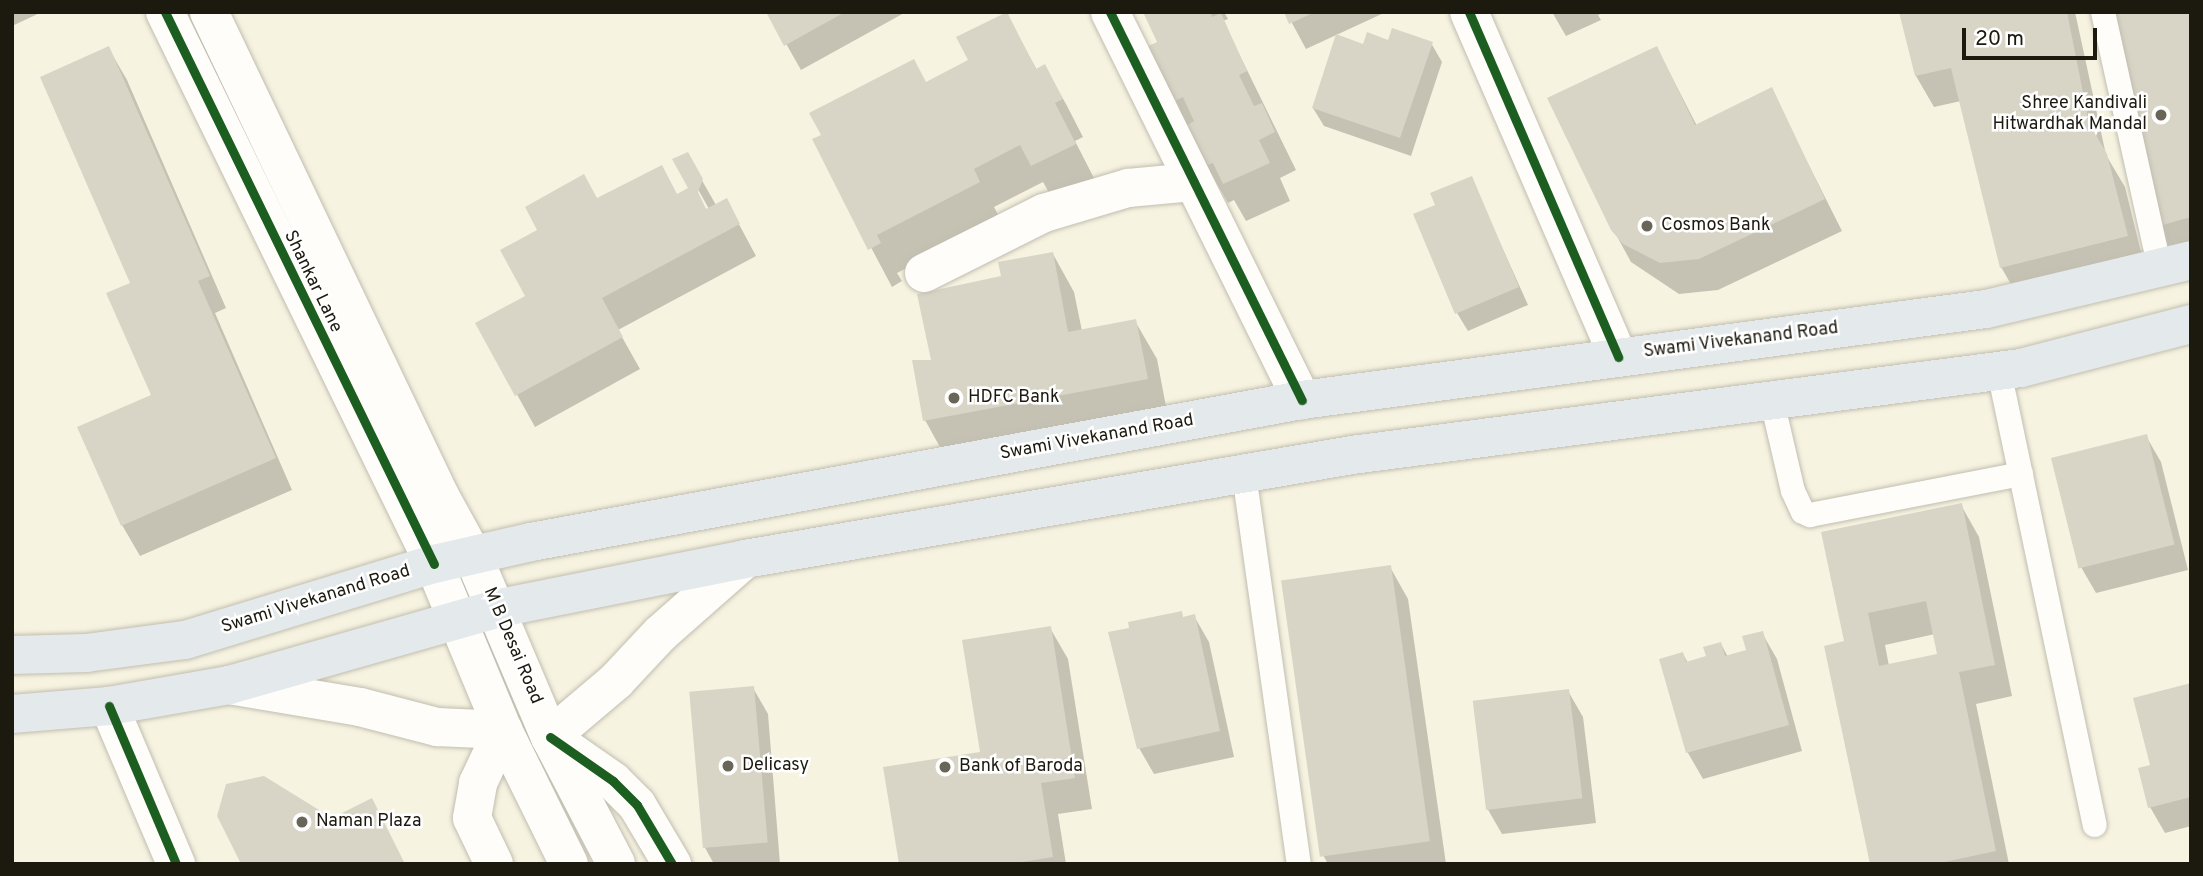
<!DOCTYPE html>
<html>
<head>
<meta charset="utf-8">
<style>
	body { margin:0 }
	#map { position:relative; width:2203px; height:876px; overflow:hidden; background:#f7f3e1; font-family:Overpass,sans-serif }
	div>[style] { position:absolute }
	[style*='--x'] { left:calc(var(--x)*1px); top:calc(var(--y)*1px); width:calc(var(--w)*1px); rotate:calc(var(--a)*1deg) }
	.shadow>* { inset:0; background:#0003 }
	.building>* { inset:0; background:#d8d5c7; transform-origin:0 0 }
	.roads { filter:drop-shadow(0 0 2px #c1beb0) drop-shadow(0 0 2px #c1beb0) }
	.lane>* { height:24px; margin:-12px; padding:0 12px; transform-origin:12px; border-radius:12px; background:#fefdfa }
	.street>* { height:38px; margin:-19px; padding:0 19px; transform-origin:19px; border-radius:19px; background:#fefdfa }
	.secondary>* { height:38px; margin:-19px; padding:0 19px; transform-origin:19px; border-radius:19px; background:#fefdfa }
	.primary>* { height:38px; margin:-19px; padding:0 19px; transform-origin:19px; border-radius:19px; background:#e4e9eb }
	.cycleway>* { height:9px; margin:-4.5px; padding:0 4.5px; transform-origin:4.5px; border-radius:4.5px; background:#1b5e20 }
	.dots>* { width:19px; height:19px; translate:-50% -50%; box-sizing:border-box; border:4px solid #fff; border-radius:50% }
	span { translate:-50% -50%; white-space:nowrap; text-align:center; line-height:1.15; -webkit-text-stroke:5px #fff; paint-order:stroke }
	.poi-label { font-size:18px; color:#1c1a0f }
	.right { translate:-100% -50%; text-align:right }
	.left { translate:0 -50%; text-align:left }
	.street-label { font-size:18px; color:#1c1a0f }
	.frame { position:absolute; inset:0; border:14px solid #1c1a0f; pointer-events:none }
	.scale { position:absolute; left:1962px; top:28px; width:135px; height:32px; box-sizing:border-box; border:4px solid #1c1a0f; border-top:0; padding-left:9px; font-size:21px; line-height:24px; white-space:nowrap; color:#1c1a0f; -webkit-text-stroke:5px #fff; paint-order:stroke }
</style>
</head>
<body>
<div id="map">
	<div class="shadow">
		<div style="clip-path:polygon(12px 12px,42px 12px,12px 26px)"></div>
		<div style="clip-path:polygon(768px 12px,906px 12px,801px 70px)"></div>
		<div style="clip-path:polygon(1145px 12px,1224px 12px,1228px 19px,1223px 21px,1296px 170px,1280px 178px,1290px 201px,1246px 221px,1234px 200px,1228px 203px,1171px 103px,1159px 42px)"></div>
		<div style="clip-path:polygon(1286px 12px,1386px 12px,1306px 49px)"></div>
		<div style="clip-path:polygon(1552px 12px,1605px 12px,1598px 15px,1601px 20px,1566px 36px)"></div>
		<div style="clip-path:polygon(1901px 12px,2075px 12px,2106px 155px,2125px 187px,2145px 268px,2019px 298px,2001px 267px,1961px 101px,1934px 107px,1916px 76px)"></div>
		<div style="clip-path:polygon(2191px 12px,2191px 261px,2179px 264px,2157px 226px)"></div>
		<div style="clip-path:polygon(1006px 14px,1037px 70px,1044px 66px,1066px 104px,1083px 137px,1075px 141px,1096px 182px,1055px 203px,1043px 182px,994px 207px,1001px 220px,897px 273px,902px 281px,892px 287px,814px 140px,970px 60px)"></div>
		<div style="clip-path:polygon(1389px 42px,1431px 43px,1442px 62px,1411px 156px,1324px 126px,1313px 108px,1364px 46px)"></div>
		<div style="clip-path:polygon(1657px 48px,1697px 126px,1771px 90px,1842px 231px,1718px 290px,1679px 294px,1631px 262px,1613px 229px)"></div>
		<div style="clip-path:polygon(109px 49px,127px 80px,226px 308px,215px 313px,292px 490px,140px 556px,122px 525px,153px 396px,132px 283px)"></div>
		<div style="clip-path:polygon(evenodd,687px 154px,716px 205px,726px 200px,756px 256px,618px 330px,640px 369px,535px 427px,478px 324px,527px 297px,597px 200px,678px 195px,690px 189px,687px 154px,695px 184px,709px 209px,707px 211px,692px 185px,695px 184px)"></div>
		<div style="clip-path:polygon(1471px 178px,1528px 305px,1468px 331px,1457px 313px,1438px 205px)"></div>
		<div style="clip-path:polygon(1053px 254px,1074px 292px,1082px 331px,1135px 321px,1157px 359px,1168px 417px,946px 458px,925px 420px,933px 361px,1003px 277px)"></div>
		<div style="clip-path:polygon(2146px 436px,2161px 462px,2188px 570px,2096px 593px,2081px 567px)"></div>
		<div style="clip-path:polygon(evenodd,1961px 505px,1979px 537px,2012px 696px,1976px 704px,2009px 864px,1872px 864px,1846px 643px,1823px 533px,1961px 505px,1935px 634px,1939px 655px,1889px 666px,1885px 645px,1935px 634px)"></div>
		<div style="clip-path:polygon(1390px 567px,1408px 599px,1446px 864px,1328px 864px,1323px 855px)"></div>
		<div style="clip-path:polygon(1194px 616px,1209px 642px,1234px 757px,1154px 774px,1139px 748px,1131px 630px)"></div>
		<div style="clip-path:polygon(1050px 628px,1068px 659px,1092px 809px,1058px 814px,1066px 864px,900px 864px,982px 754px)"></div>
		<div style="clip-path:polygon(1762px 633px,1777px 659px,1802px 751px,1703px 779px,1688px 753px,1662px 660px,1683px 654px,1688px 663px,1708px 657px,1721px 644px,1728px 657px,1748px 651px)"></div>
		<div style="clip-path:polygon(2191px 685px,2191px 826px,2165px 833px,2150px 807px,2153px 766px)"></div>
		<div style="clip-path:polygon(753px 688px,768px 714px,780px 864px,714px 864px,704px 846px)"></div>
		<div style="clip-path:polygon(1568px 691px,1583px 717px,1596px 823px,1502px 834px,1487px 808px)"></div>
	</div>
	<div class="building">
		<div style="clip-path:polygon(766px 12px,845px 12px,784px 46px)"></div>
		<div style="clip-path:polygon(1007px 12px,1036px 69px,1045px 64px,1063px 99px,1055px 103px,1076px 144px,1031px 166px,1020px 145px,974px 169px,980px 182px,877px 235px,881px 243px,868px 250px,812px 139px,821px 135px,809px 113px,914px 59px,926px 82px,968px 60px,956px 37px)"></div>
		<div style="clip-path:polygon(1143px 12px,1210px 12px,1212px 17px,1221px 13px,1247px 71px,1239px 75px,1254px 106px,1262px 103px,1275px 132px,1259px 140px,1270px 163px,1223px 184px,1213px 163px,1205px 166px,1186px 126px,1194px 121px,1183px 97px,1169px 104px,1144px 48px,1157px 42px)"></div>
		<div style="clip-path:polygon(1284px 12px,1315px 12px,1289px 24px)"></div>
		<div style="clip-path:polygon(1899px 12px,2067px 12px,2089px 123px,2107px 154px,2128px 236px,2000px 268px,1951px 68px,1915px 76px)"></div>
		<div style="clip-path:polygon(2111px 12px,2191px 12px,2191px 217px,2155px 227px)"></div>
		<div style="clip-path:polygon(1392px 28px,1433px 42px,1400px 138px,1312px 108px,1336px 34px,1363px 44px,1367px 32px,1388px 40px)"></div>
		<div style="clip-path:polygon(109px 46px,210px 276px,198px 281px,276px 458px,121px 526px,77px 427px,151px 395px,106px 293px,130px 283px,40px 77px)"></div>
		<div style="clip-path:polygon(1657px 46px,1695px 125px,1772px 87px,1825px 199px,1699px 259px,1660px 263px,1623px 244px,1611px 230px,1547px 98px)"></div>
		<div style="clip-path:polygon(688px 152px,703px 179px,698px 192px,706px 209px,727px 198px,740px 224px,602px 298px,623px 337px,515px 396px,475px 323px,525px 296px,500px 250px,537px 230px,525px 207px,584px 174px,597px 198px,662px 165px,677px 194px,688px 188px,672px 159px)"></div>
		<div style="clip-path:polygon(1472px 176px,1519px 287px,1455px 314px,1413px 214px,1435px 205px,1430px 193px)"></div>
		<div style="clip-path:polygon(1053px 252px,1068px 332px,1136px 319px,1148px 379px,923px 421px,912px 360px,931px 360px,917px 294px,1001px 276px,998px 262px)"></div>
		<div style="left:2147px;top:434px;width:114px;height:99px;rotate:76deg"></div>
		<div style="clip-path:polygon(evenodd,1962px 503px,1995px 665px,1959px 672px,1996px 851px,1935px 864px,1870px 864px,1824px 646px,1844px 641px,1821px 532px,1962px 503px,1926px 601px,1937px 654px,1879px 666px,1868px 613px,1926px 601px)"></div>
		<div style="left:1391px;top:565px;width:279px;height:111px;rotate:82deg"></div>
		<div style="clip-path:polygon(1182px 611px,1183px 617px,1195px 614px,1220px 731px,1137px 749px,1108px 632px,1129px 628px,1128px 622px)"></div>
		<div style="clip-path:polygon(1051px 626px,1075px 778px,1041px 783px,1053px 857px,1010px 864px,899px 864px,883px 767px,980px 752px,962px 640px)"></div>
		<div style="clip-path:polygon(1763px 631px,1789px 725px,1686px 753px,1659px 659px,1683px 652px,1686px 662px,1706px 656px,1703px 647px,1721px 642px,1725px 656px,1746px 650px,1742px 636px)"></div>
		<div style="clip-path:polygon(2191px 683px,2191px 797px,2148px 808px,2138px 768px,2150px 765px,2133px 698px)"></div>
		<div style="left:754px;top:686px;width:157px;height:65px;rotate:85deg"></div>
		<div style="left:1569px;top:689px;width:110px;height:97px;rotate:83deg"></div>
		<div style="clip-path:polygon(264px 776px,332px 818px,372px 798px,405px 864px,241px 864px,217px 816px,226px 784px)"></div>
	</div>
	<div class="roads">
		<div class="lane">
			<div style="--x:2103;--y:12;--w:263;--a:77.5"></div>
			<div style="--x:1999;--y:371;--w:464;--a:78.1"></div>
			<div style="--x:1772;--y:401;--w:92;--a:76.9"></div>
			<div style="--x:1793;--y:491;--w:23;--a:65"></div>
			<div style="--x:1803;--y:512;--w:8;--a:23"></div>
			<div style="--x:1810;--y:515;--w:215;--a:-11"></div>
			<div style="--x:1244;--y:474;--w:394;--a:82"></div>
		</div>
		<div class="street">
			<div style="--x:1110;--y:12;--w:433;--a:63.7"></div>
			<div style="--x:1469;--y:12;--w:376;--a:66.6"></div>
			<div style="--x:924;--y:273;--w:134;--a:-26.6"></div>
			<div style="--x:1044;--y:213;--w:88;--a:-16.6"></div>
			<div style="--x:1128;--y:188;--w:65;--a:-5.3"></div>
			<div style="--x:109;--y:706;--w:172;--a:67"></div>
			<div style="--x:550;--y:737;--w:77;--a:34.9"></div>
			<div style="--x:613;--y:781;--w:34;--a:45"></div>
			<div style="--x:637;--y:805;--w:69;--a:59.3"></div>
			<div style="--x:494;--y:864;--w:51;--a:-115.6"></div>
			<div style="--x:472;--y:818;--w:36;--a:-80"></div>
			<div style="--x:478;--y:783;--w:59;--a:-64.7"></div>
		</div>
		<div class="secondary">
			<div style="--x:165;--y:12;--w:614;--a:64.02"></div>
			<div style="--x:434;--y:564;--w:180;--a:67.4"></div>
			<div style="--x:503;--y:730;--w:149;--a:63.8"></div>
			<div style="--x:209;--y:12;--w:536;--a:64.49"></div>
			<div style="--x:440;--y:496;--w:68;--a:61.2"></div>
			<div style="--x:473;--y:556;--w:197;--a:67"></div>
			<div style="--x:550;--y:737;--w:143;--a:62.5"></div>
			<div style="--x:229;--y:685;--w:133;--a:9.5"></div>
			<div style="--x:360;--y:707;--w:80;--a:14.6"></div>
			<div style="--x:437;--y:727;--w:66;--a:2.6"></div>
			<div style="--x:550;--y:737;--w:87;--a:-40.3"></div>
			<div style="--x:616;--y:681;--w:64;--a:-46.9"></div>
			<div style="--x:660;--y:634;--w:113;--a:-41.4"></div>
		</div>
		<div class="primary">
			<div style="--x:12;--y:655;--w:74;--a:-1.5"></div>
			<div style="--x:86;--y:653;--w:100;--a:-7.5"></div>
			<div style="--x:185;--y:640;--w:260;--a:-17"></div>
			<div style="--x:434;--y:564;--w:99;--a:-12.8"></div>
			<div style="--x:531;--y:542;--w:784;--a:-10.44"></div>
			<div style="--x:1302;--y:400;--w:690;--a:-7.58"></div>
			<div style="--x:1986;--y:309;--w:211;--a:-13.4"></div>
			<div style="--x:12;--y:714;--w:97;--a:-4.7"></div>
			<div style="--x:109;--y:706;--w:122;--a:-9.9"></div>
			<div style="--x:229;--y:685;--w:277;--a:-15.9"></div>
			<div style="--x:495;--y:609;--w:255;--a:-11.3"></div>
			<div style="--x:745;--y:559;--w:616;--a:-9.72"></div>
			<div style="--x:1352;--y:455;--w:675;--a:-7.41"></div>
			<div style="--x:2021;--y:368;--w:176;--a:-14.5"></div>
		</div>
	</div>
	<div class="cycleway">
		<div style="--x:165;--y:12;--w:614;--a:64.02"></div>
		<div style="--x:1110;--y:12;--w:433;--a:63.7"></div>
		<div style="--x:1469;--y:12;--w:376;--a:66.6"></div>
		<div style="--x:109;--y:706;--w:172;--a:67"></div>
		<div style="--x:550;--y:737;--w:77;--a:34.9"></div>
		<div style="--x:613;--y:781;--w:34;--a:45"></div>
		<div style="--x:637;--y:805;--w:69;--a:59.3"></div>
	</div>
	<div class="dots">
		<div style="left:2161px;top:115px;background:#696658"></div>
		<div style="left:1647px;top:226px;background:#696658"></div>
		<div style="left:954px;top:398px;background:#696658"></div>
		<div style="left:728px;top:766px;background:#696658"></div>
		<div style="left:945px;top:767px;background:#696658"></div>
		<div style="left:302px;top:822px;background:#696658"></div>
	</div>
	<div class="poi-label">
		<span class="right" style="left:2147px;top:115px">Shree Kandivali<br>Hitwardhak Mandal</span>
		<span class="left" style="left:1661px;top:226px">Cosmos Bank</span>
		<span class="left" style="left:968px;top:398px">HDFC Bank</span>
		<span class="left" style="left:742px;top:766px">Delicasy</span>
		<span class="left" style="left:959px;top:767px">Bank of Baroda</span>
		<span class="left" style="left:316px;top:822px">Naman Plaza</span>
	</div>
	<div class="street-label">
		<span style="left:312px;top:282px;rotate:64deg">Shankar Lane</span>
		<span style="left:1741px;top:341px;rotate:-7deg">Swami Vivekanand Road</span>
		<span style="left:1097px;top:438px;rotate:-10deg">Swami Vivekanand Road</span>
		<span style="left:316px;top:600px;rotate:-17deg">Swami Vivekanand Road</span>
		<span style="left:512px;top:646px;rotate:67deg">M B Desai Road</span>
	</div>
	<div class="frame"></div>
	<div class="scale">20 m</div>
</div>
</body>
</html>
